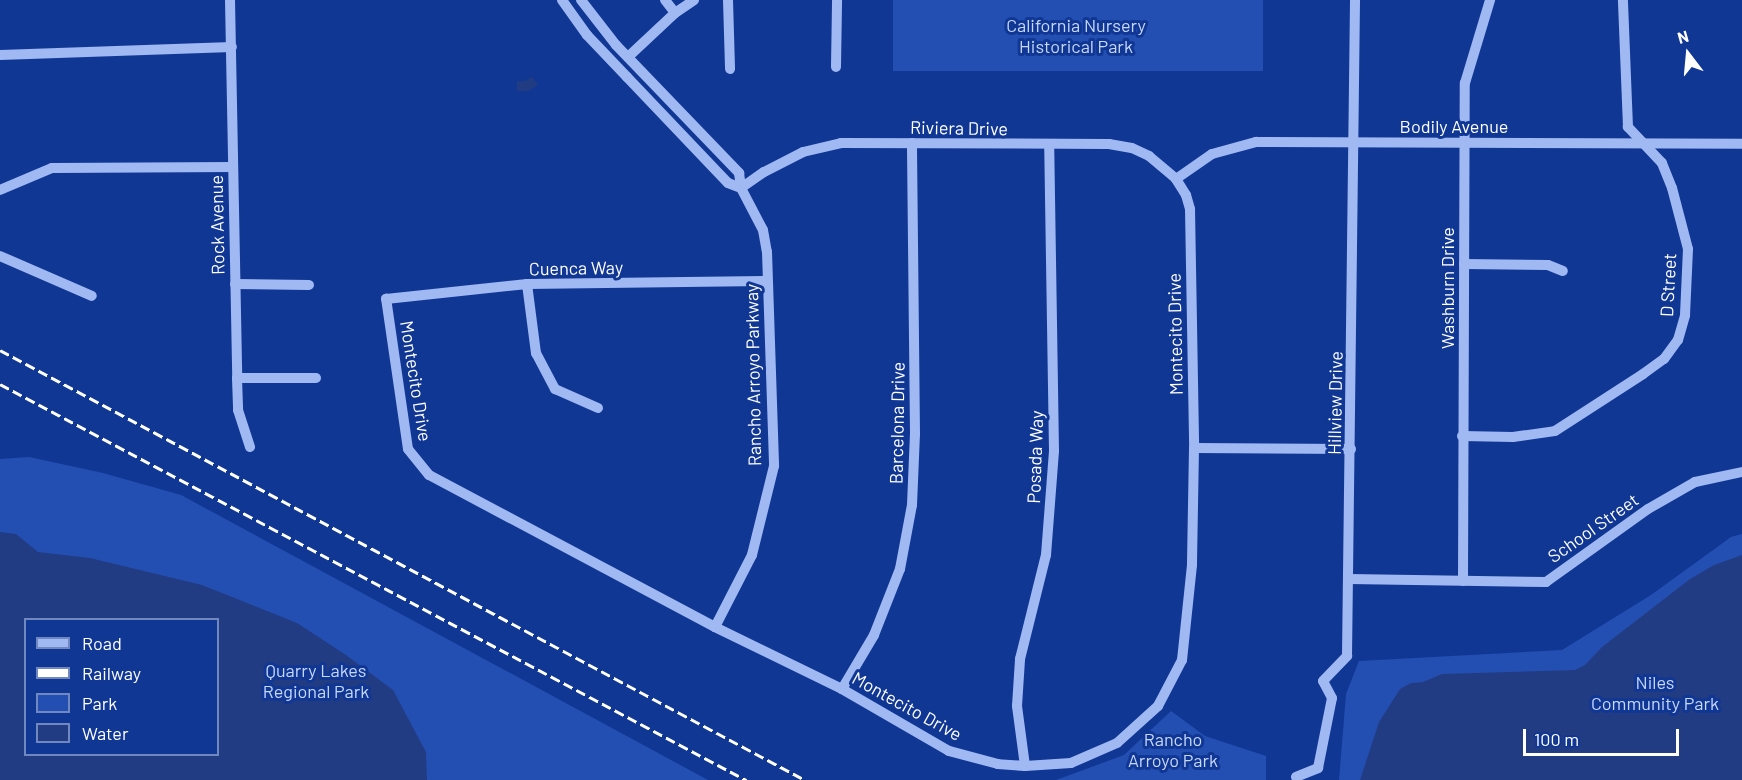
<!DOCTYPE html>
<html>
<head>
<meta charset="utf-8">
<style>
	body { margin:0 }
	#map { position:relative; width:1742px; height:780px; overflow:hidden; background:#113794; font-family:Barlow,sans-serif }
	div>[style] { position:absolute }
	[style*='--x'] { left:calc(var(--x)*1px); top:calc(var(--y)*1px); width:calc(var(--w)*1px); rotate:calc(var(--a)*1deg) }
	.green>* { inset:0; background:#234fb3; transform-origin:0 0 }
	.water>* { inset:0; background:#223c83 }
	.minor>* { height:10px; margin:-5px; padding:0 5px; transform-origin:5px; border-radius:5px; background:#a0b9f3 }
	.rail>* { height:3px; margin-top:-1.5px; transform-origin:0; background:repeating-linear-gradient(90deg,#fff 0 10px,transparent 0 14.5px) }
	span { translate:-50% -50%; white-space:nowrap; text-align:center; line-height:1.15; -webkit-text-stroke:6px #113794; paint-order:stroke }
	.park-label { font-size:18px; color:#c7d8fd }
	.street-label { font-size:18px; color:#fff }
	.legend { position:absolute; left:24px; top:618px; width:195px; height:138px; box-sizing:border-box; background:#113794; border:2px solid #7087bf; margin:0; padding:8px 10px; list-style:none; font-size:18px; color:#fff }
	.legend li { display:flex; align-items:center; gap:12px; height:30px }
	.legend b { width:30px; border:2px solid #7087bf }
	.north { position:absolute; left:1658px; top:24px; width:60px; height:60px; -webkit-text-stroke:4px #113794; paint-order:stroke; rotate:344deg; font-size:16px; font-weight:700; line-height:24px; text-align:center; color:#fff }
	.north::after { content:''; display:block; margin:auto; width:21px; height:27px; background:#fff; clip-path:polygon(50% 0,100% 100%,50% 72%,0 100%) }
	.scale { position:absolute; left:1523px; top:729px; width:156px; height:27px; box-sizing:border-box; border:3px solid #fff; border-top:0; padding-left:8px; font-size:18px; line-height:21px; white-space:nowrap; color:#fff; -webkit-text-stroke:4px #113794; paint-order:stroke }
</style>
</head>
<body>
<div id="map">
	<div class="green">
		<div style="left:893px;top:0;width:370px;height:71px"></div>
		<div style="clip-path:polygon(evenodd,29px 457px,103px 473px,181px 495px,708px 780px,0 780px,0 459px,29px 457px,26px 620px,218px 620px,218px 754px,26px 754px,26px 620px)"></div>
		<div style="clip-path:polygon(1742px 534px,1742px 780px,1339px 780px,1346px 694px,1359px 661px,1562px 650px,1651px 595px,1731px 537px)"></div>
		<div style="clip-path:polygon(1171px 711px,1205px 736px,1266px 756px,1266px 780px,1056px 780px,1124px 755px)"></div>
	</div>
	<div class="water">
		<div style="clip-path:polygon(532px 77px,538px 85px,528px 91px,517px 91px,517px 81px,525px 81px)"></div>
		<div style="clip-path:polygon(evenodd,0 532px,16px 534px,38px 552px,90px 558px,202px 585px,297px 623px,346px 655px,393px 690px,426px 752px,427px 780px,0 780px,0 532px,26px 620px,218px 620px,218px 754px,26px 754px,26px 620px)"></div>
		<div style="clip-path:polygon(1742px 555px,1742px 780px,1360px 780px,1379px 722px,1400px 689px,1411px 683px,1423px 682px,1442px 674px,1575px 670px,1585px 665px,1602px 647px,1690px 579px,1714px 565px)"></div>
	</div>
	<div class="minor">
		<div style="--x:230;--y:0;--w:378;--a:88.9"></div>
		<div style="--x:237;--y:378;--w:32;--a:88"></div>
		<div style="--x:238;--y:410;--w:39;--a:72"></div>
		<div style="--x:562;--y:0;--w:43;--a:54.5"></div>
		<div style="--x:587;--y:35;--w:58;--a:46.4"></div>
		<div style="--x:627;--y:77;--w:146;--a:46.4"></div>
		<div style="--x:728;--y:183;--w:14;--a:21"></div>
		<div style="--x:581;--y:0;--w:57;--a:52.1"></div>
		<div style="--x:616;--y:45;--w:178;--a:46.1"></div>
		<div style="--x:739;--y:173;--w:15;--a:82"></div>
		<div style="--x:741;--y:188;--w:47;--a:62.4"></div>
		<div style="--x:763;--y:230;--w:22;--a:80"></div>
		<div style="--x:767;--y:252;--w:214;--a:88.1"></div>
		<div style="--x:774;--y:466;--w:92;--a:103.9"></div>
		<div style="--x:752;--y:555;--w:81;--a:117.2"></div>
		<div style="--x:665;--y:0;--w:16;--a:52"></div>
		<div style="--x:728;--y:0;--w:69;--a:88.3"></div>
		<div style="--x:0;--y:55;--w:232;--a:-2"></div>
		<div style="--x:628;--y:57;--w:64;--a:-43.1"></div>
		<div style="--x:675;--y:13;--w:23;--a:-34"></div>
		<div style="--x:836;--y:67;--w:67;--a:-89.1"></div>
		<div style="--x:1176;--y:179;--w:44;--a:-34.8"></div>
		<div style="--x:1212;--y:154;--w:46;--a:-15.3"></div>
		<div style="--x:1256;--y:142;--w:486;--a:0.2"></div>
		<div style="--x:741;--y:188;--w:28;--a:-35"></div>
		<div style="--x:764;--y:172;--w:44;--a:-27.1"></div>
		<div style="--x:803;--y:152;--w:39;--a:-13"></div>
		<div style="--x:841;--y:143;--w:268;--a:0.2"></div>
		<div style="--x:1109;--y:144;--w:23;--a:10"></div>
		<div style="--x:1132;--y:148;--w:19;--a:25"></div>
		<div style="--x:1149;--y:156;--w:35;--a:40"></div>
		<div style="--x:1176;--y:179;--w:19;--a:58"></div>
		<div style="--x:1186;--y:195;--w:15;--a:74"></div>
		<div style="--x:1190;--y:209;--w:239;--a:89"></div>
		<div style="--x:1194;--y:448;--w:117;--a:91"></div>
		<div style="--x:1192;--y:565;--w:96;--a:96"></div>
		<div style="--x:1182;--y:660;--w:52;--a:117.6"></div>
		<div style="--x:1158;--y:706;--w:55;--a:137.9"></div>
		<div style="--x:1117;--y:743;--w:50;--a:156.5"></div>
		<div style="--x:1071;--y:763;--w:46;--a:176.3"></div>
		<div style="--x:1025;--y:766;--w:27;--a:-176"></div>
		<div style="--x:998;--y:764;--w:51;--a:-165.1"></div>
		<div style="--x:949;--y:751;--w:124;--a:-149.9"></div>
		<div style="--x:842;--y:689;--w:141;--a:-154"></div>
		<div style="--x:715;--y:627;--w:324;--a:-152"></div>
		<div style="--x:429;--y:475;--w:33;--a:-129"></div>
		<div style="--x:408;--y:449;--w:152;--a:-98.3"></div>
		<div style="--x:386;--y:299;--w:142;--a:-6.1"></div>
		<div style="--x:527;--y:284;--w:240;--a:-0.7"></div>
		<div style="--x:0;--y:190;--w:56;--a:-22.9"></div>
		<div style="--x:52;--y:168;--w:181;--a:-0.3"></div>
		<div style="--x:0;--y:256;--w:100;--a:23.5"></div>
		<div style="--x:1464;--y:264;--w:84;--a:0.7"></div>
		<div style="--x:1548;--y:265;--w:16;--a:22"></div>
		<div style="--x:235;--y:284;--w:74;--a:0.8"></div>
		<div style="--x:527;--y:284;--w:70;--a:82.6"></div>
		<div style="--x:536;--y:353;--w:41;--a:62.2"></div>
		<div style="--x:555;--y:389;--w:47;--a:23.8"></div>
		<div style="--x:237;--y:378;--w:79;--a:0"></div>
		<div style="--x:1462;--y:436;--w:51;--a:1.1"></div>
		<div style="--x:1513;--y:437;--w:42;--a:-8.1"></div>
		<div style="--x:1555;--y:431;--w:105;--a:-32.9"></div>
		<div style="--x:1643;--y:374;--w:26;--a:-36"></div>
		<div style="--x:1664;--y:359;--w:24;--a:-54"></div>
		<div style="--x:1678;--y:340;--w:26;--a:-74"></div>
		<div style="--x:1685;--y:315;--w:66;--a:-87.4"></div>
		<div style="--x:1688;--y:249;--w:63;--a:-104.7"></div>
		<div style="--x:1672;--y:188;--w:27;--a:-112"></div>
		<div style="--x:1662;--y:163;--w:50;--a:-133.4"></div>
		<div style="--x:1628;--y:127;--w:127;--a:-92.3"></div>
		<div style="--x:1194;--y:448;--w:157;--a:0.4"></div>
		<div style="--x:1349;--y:579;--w:197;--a:0.9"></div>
		<div style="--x:1546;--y:582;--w:125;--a:-35.6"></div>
		<div style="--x:1648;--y:509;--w:54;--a:-29.9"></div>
		<div style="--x:1695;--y:482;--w:48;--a:-12"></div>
		<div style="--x:1463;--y:581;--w:498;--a:-89.8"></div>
		<div style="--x:1465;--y:83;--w:87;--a:-73.2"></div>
		<div style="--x:842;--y:689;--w:63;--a:-59.3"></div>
		<div style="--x:874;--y:635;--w:71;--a:-68.5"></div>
		<div style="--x:900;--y:569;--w:65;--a:-79.4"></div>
		<div style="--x:912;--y:505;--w:71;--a:-87.6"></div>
		<div style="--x:915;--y:434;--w:291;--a:-90.6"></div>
		<div style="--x:1025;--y:766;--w:61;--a:-97.6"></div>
		<div style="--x:1017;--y:706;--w:47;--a:-86.3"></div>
		<div style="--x:1020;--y:659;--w:107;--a:-76"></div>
		<div style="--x:1046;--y:555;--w:104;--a:-85.6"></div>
		<div style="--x:1054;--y:451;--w:306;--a:-90.9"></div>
		<div style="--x:1296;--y:777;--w:24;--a:-22"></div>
		<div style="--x:1318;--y:768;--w:71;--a:-78.7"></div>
		<div style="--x:1332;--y:698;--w:19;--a:-118"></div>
		<div style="--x:1323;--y:681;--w:35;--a:-46"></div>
		<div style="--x:1347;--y:656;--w:656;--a:-89.3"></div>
	</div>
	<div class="rail">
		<div style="--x:0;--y:350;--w:913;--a:28.11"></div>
		<div style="--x:0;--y:384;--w:845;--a:27.96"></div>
	</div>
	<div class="park-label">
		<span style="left:1076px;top:36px">California Nursery<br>Historical Park</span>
		<span style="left:316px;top:681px">Quarry Lakes<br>Regional Park</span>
		<span style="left:1655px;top:693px">Niles<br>Community Park</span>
		<span style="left:1173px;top:750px">Rancho<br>Arroyo Park</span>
	</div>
	<div class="street-label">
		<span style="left:1454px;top:126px">Bodily Avenue</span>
		<span style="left:959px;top:128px;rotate:1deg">Riviera Drive</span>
		<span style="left:217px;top:225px;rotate:-91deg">Rock Avenue</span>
		<span style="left:576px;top:268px;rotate:-1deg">Cuenca Way</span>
		<span style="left:1668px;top:285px;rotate:-87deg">D Street</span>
		<span style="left:1447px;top:288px;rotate:-90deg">Washburn Drive</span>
		<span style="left:1175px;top:334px;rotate:-91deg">Montecito Drive</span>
		<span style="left:753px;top:375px;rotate:-91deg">Rancho Arroyo Parkway</span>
		<span style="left:416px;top:381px;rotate:81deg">Montecito Drive</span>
		<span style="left:1335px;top:403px;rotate:-89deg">Hillview Drive</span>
		<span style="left:897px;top:423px;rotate:-89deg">Barcelona Drive</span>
		<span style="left:1035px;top:457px;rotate:-88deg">Posada Way</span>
		<span style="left:1593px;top:528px;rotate:-35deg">School Street</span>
		<span style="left:907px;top:706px;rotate:29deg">Montecito Drive</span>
	</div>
	<ul class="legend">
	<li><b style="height:8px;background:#a0b9f3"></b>Road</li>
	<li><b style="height:8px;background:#fff"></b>Railway</li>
	<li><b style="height:16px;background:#234fb3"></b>Park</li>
	<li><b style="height:16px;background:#223c83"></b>Water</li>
	</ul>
	<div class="north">N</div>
	<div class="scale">100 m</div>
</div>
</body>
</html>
